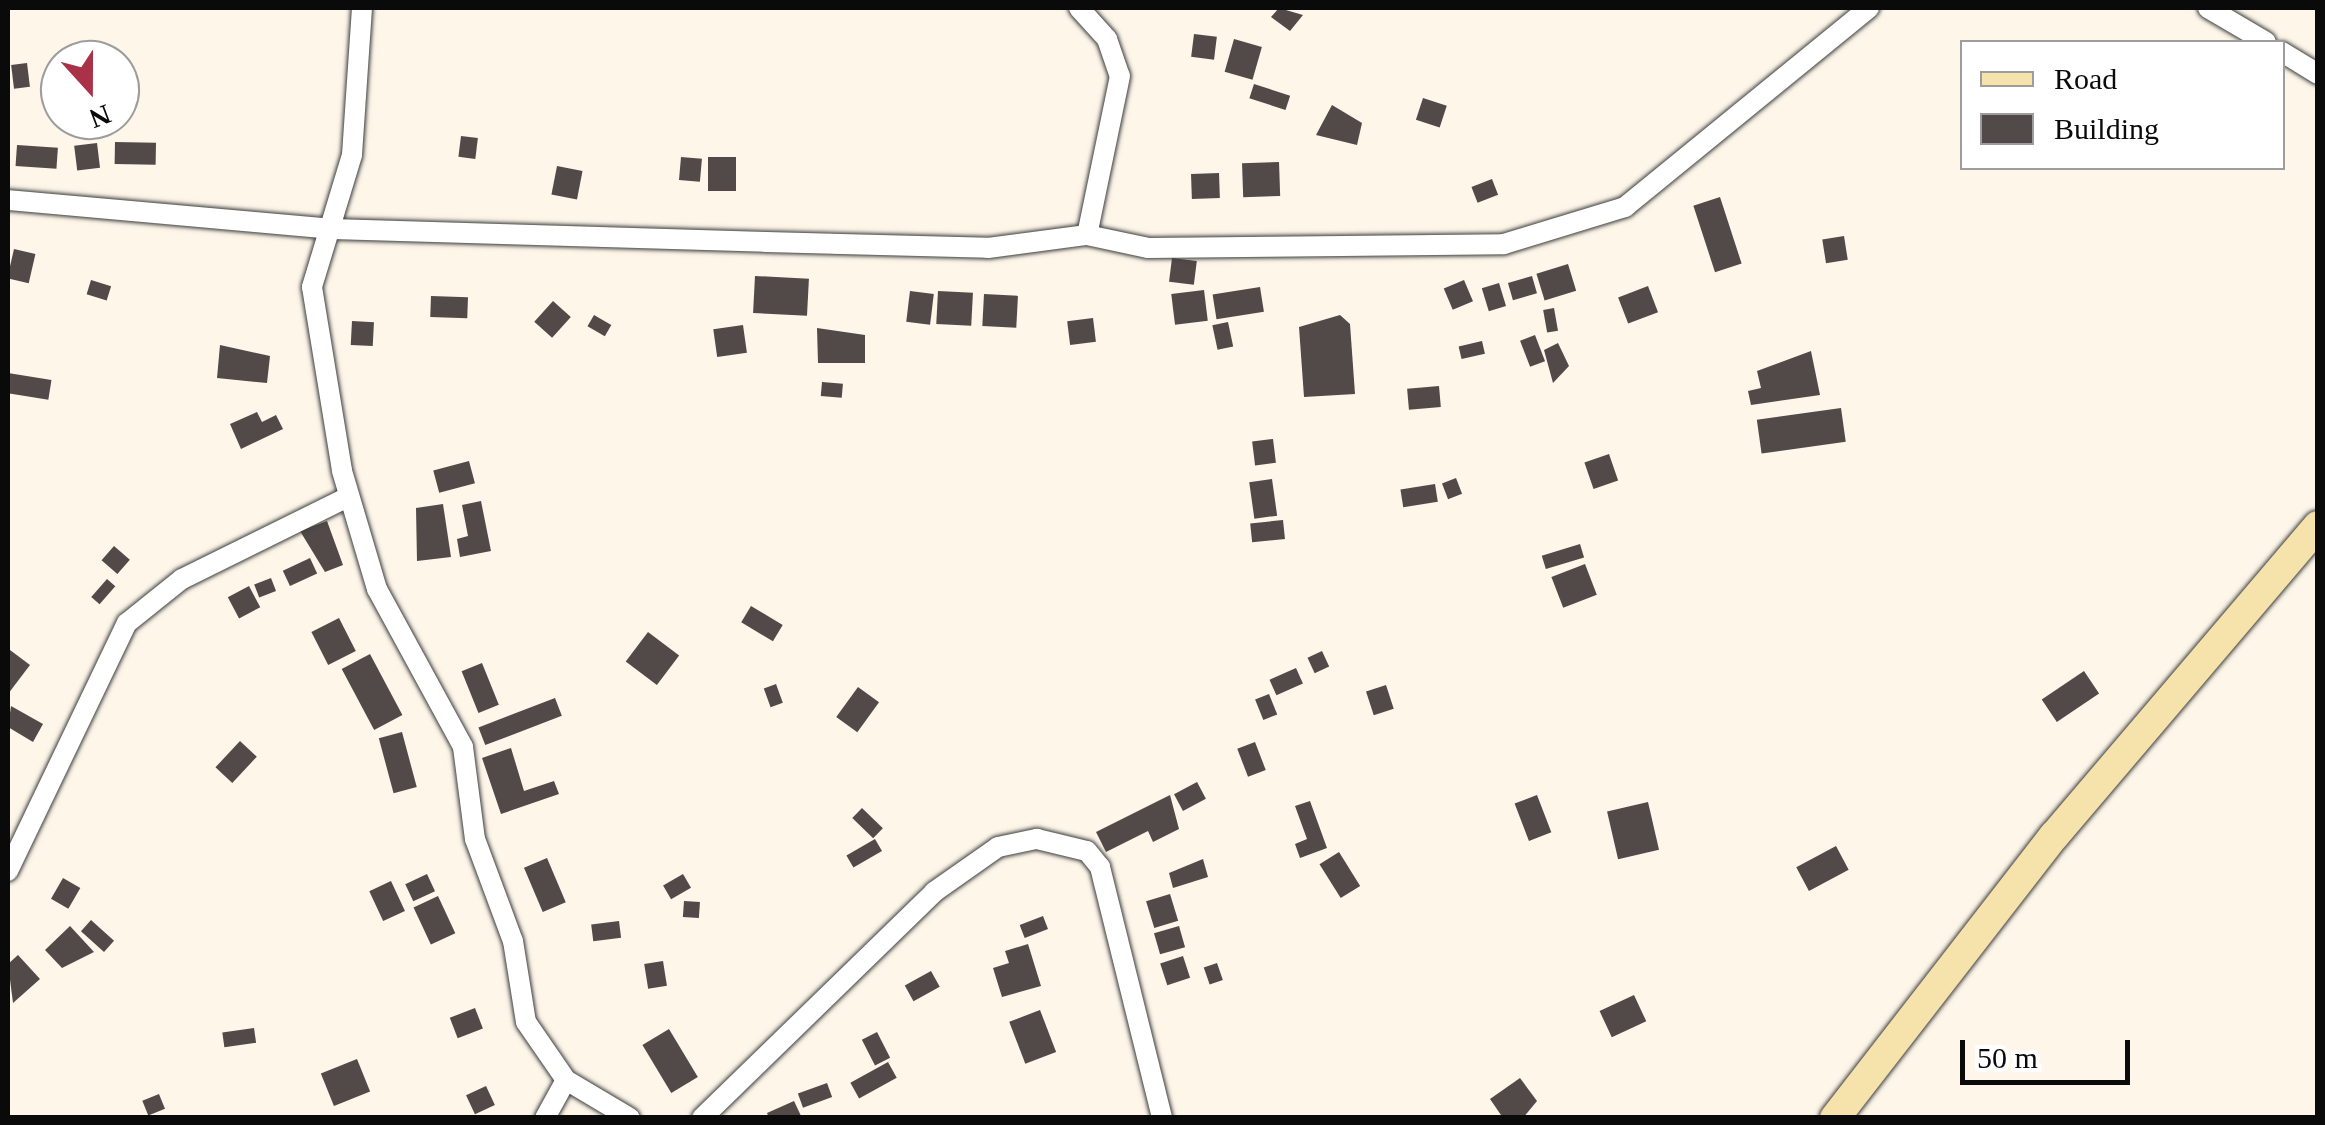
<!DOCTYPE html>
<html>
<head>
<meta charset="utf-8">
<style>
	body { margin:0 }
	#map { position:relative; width:2325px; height:1125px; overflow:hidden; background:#fdf6e9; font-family:"Times New Roman",serif }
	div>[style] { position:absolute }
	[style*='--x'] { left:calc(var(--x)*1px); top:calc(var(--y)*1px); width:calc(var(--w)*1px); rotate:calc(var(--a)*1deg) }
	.building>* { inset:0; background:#514a48; transform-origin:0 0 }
	.roads { filter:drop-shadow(0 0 2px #3d3d3d) drop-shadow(0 0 2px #3d3d3d) }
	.street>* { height:20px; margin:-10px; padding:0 10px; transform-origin:10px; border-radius:10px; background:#fff }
	.secondary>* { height:30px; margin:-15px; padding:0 15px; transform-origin:15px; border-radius:15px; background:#f6e3ab }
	span { translate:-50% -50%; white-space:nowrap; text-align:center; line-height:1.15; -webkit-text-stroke:10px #fff; paint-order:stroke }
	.frame { position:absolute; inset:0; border:10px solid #0a0a0a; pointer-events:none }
	.legend { position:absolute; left:1960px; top:40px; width:325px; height:130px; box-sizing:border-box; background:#fff; border:2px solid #9d9d9d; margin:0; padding:12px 18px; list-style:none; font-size:30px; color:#0a0a0a }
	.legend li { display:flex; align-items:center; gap:20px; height:50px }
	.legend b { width:50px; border:2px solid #9d9d9d }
	.north { position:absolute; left:40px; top:40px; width:100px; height:100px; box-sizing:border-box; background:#fff; border:2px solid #9d9d9d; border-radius:50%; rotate:159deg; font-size:28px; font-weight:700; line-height:40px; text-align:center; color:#0a0a0a }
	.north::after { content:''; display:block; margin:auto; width:35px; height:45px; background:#aa3248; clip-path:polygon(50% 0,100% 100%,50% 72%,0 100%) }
	.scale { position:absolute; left:1960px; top:1040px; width:170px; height:45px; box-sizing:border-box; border:5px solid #0a0a0a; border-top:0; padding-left:12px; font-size:30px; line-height:35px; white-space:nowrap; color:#0a0a0a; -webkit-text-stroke:8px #fff; paint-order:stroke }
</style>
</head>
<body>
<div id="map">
	<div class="building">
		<div style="clip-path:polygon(1279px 8px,1303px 15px,1290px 31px,1271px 17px)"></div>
		<div style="left:1194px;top:34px;width:23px;height:23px;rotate:7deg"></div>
		<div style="left:1234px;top:39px;width:29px;height:34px;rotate:16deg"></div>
		<div style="left:27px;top:63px;width:24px;height:16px;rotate:83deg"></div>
		<div style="left:1254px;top:84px;width:38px;height:15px;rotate:18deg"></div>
		<div style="left:1423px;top:98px;width:25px;height:23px;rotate:18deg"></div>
		<div style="clip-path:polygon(1332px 105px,1362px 123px,1357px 145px,1316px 135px)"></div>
		<div style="left:461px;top:136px;width:17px;height:21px;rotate:7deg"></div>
		<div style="left:115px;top:142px;width:41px;height:22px;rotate:1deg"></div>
		<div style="left:97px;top:143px;width:25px;height:23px;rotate:83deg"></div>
		<div style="left:17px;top:145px;width:41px;height:21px;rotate:4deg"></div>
		<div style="left:681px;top:157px;width:21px;height:23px;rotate:5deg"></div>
		<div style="left:708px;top:157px;width:28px;height:34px"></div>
		<div style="left:1279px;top:162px;width:34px;height:37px;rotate:88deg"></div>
		<div style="left:557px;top:166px;width:26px;height:29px;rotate:11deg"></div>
		<div style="left:1219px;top:173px;width:25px;height:28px;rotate:88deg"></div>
		<div style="left:1492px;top:179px;width:17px;height:22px;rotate:69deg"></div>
		<div style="left:1720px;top:197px;width:70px;height:28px;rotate:72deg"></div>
		<div style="left:1844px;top:236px;width:24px;height:22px;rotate:81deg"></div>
		<div style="left:14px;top:249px;width:22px;height:30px;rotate:13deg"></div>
		<div style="left:1172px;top:258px;width:25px;height:24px;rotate:7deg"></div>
		<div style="left:1568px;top:264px;width:28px;height:33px;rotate:73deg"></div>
		<div style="left:755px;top:276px;width:54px;height:37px;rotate:3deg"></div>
		<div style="left:1532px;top:276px;width:18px;height:25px;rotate:74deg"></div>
		<div style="left:91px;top:280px;width:21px;height:15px;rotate:17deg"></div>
		<div style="left:1464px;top:280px;width:23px;height:22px;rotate:67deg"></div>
		<div style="left:1499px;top:283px;width:24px;height:18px;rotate:73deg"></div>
		<div style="left:1648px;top:286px;width:28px;height:32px;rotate:69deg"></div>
		<div style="left:1260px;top:287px;width:25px;height:48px;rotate:81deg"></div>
		<div style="left:1204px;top:290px;width:31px;height:33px;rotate:83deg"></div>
		<div style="left:910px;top:291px;width:24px;height:31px;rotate:7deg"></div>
		<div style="left:938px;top:291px;width:35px;height:33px;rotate:3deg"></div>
		<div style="left:984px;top:294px;width:34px;height:32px;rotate:3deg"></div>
		<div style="left:431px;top:296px;width:37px;height:21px;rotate:2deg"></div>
		<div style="left:553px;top:301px;width:24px;height:28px;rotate:42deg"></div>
		<div style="left:1554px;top:308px;width:23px;height:11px;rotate:80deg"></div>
		<div style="left:594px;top:315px;width:20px;height:13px;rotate:30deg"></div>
		<div style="clip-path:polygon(1340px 315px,1350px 324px,1355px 394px,1304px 397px,1299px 327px)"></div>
		<div style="left:1093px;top:318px;width:24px;height:26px;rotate:83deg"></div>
		<div style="left:352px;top:321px;width:22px;height:24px;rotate:3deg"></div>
		<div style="left:1228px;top:322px;width:25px;height:16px;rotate:78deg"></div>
		<div style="left:743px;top:325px;width:28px;height:30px;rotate:82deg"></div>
		<div style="clip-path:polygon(817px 328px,865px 335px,865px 363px,818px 363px)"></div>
		<div style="left:1535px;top:335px;width:28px;height:16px;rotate:69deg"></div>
		<div style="left:1482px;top:341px;width:13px;height:24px;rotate:77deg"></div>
		<div style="clip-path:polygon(1558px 343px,1569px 366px,1553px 383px,1544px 350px)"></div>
		<div style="clip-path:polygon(220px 345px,270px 356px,267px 383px,217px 378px)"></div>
		<div style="clip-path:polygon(1811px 351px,1820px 395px,1751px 405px,1748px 391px,1761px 388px,1757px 371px)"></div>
		<div style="left:8px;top:373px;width:44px;height:20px;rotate:9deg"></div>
		<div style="left:822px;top:382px;width:21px;height:14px;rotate:5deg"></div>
		<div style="left:1439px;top:386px;width:21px;height:32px;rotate:85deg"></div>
		<div style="left:1841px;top:408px;width:34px;height:85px;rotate:82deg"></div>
		<div style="clip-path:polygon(257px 412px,262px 422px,276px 415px,283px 429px,241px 449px,230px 424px)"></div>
		<div style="left:1273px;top:439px;width:24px;height:21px;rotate:83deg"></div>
		<div style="left:1609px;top:454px;width:28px;height:26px;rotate:71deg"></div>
		<div style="left:469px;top:461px;width:23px;height:37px;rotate:75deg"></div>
		<div style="left:1456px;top:478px;width:17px;height:15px;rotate:69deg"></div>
		<div style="left:1272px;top:479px;width:37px;height:23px;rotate:82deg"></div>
		<div style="left:1435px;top:484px;width:18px;height:35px;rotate:81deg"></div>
		<div style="clip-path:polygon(481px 501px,491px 551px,460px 557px,457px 539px,468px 536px,462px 505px)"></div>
		<div style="clip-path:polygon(443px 504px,451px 557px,417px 561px,416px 508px)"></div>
		<div style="left:1283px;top:520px;width:19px;height:33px;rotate:84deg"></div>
		<div style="clip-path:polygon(327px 521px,343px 565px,325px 572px,300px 531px)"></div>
		<div style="left:1580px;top:544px;width:14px;height:40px;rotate:73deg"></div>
		<div style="left:114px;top:546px;width:21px;height:19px;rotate:41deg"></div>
		<div style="left:310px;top:558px;width:17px;height:30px;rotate:65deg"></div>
		<div style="left:1585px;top:564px;width:33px;height:36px;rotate:69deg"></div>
		<div style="left:271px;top:578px;width:14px;height:18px;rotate:69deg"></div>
		<div style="left:107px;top:579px;width:11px;height:24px;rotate:41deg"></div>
		<div style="left:249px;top:586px;width:24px;height:24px;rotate:62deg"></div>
		<div style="left:751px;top:606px;width:37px;height:19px;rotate:31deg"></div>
		<div style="left:339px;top:618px;width:37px;height:31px;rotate:63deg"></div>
		<div style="left:648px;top:632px;width:39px;height:37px;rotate:37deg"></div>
		<div style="clip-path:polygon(10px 650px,30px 665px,8px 694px,8px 653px)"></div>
		<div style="left:1322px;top:651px;width:17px;height:16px;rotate:65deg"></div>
		<div style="left:370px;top:654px;width:69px;height:32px;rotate:62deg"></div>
		<div style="left:482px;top:663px;width:45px;height:22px;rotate:68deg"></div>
		<div style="left:1296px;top:668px;width:17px;height:29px;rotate:66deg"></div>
		<div style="left:2084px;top:671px;width:27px;height:51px;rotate:56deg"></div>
		<div style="left:776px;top:684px;width:20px;height:13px;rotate:70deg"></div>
		<div style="left:1386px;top:685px;width:25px;height:21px;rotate:72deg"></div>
		<div style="left:858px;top:687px;width:26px;height:37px;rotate:36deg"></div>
		<div style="left:1269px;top:694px;width:22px;height:15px;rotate:68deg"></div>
		<div style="left:555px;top:698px;width:19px;height:82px;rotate:69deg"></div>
		<div style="clip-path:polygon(11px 706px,43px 724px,33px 742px,8px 727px)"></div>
		<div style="left:402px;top:732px;width:57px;height:24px;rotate:75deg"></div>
		<div style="left:240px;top:741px;width:23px;height:36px;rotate:43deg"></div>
		<div style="left:1255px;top:742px;width:30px;height:19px;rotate:69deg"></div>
		<div style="clip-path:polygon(511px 748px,524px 791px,554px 781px,559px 794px,501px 814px,482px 758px)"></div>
		<div style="left:1197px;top:782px;width:19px;height:26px;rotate:62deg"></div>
		<div style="clip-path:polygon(1170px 795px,1179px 829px,1153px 842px,1148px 831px,1106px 852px,1096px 832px)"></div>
		<div style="left:1537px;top:795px;width:40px;height:24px;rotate:69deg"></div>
		<div style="clip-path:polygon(1310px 801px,1327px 848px,1300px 858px,1295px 844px,1307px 839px,1295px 806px)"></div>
		<div style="left:1648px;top:802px;width:49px;height:42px;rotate:77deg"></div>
		<div style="left:862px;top:808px;width:29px;height:14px;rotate:44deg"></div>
		<div style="left:875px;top:839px;width:14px;height:33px;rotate:60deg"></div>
		<div style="left:1836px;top:846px;width:27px;height:45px;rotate:62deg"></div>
		<div style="left:1339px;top:852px;width:40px;height:23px;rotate:58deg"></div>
		<div style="left:547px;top:858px;width:48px;height:25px;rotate:67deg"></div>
		<div style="clip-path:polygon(1203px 859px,1208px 877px,1173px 888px,1169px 873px)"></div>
		<div style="left:427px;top:874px;width:19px;height:24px;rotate:65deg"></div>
		<div style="left:683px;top:874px;width:16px;height:23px;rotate:60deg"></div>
		<div style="left:63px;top:878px;width:20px;height:24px;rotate:30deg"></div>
		<div style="left:391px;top:881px;width:33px;height:24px;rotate:65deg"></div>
		<div style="left:1170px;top:894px;width:28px;height:25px;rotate:73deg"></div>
		<div style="left:438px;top:896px;width:41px;height:27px;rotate:65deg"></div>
		<div style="left:684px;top:901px;width:16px;height:16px;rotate:4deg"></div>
		<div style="left:1043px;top:916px;width:14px;height:25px;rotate:69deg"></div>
		<div style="left:91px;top:920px;width:31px;height:15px;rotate:42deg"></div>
		<div style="left:619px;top:921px;width:17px;height:28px;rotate:83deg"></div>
		<div style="clip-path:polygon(70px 926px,94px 952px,62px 968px,45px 950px)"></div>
		<div style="left:1179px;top:926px;width:22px;height:26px;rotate:74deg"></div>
		<div style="clip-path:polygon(1028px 944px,1041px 986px,1002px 997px,993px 968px,1009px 963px,1005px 951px)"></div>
		<div style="clip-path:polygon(18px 955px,40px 979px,13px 1003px,8px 964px)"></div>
		<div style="left:1183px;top:956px;width:23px;height:24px;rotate:72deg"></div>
		<div style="left:663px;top:961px;width:25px;height:19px;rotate:81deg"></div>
		<div style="left:1217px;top:963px;width:18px;height:14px;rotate:71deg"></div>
		<div style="left:931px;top:971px;width:18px;height:30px;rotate:61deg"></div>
		<div style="left:1634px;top:995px;width:29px;height:38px;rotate:65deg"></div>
		<div style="left:475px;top:1008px;width:22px;height:27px;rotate:69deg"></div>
		<div style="left:1040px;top:1010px;width:45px;height:33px;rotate:69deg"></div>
		<div style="left:254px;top:1028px;width:15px;height:32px;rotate:82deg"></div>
		<div style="left:669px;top:1029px;width:56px;height:31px;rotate:59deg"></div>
		<div style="left:877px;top:1032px;width:29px;height:17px;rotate:63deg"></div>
		<div style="left:357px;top:1059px;width:35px;height:39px;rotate:68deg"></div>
		<div style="left:888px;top:1062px;width:18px;height:43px;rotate:61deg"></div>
		<div style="clip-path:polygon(1520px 1078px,1537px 1101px,1523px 1118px,1503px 1118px,1490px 1099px)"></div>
		<div style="left:827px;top:1083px;width:15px;height:31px;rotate:70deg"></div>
		<div style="left:486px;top:1086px;width:21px;height:22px;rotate:65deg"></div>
		<div style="left:159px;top:1094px;width:16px;height:18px;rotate:68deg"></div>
		<div style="clip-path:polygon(794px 1101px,802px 1118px,769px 1118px,767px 1113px)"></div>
	</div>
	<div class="roads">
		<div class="street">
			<div style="--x:362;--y:8;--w:147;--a:93.9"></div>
			<div style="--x:352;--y:155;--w:138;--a:106.9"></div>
			<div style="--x:312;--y:287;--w:186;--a:80.7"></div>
			<div style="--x:342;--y:471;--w:123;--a:73.5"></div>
			<div style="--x:377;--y:589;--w:180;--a:61.4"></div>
			<div style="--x:463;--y:747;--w:93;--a:82.6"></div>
			<div style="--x:475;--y:839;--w:109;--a:69.6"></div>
			<div style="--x:513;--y:941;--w:82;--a:80.9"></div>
			<div style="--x:526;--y:1022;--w:70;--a:55.4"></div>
			<div style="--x:566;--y:1080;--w:74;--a:30.7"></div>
			<div style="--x:1079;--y:8;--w:42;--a:47.9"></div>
			<div style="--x:1107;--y:39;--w:39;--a:71"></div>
			<div style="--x:1120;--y:76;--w:162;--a:101.7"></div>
			<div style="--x:2208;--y:8;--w:67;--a:30.4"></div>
			<div style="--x:2282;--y:52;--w:42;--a:31.4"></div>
			<div style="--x:8;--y:200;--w:325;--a:5.1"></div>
			<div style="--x:332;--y:229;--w:434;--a:1.7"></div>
			<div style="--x:766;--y:242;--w:222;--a:1.5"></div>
			<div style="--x:988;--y:248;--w:100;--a:-7.5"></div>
			<div style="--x:1087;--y:235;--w:62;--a:12"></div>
			<div style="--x:1148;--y:248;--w:356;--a:-0.6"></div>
			<div style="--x:1504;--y:244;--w:127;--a:-17"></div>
			<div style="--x:1625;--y:207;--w:315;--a:-39.2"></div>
			<div style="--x:8;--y:871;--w:275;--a:-64.4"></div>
			<div style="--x:127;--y:623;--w:70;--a:-38.7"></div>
			<div style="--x:182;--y:579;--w:185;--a:-26.3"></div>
			<div style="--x:545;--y:1118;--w:43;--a:-61.1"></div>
			<div style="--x:702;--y:1118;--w:324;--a:-44.2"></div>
			<div style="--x:934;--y:892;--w:78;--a:-35.1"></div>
			<div style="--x:998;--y:847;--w:40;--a:-12"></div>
			<div style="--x:1037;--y:839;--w:51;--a:13.5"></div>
			<div style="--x:1087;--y:851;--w:21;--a:51"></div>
			<div style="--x:1100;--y:867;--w:259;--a:76.1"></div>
		</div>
		<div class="secondary">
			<div style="--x:1835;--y:1118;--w:357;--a:-52.2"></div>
			<div style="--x:2054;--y:836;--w:407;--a:-49.6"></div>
		</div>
	</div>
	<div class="frame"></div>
	<ul class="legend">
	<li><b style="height:12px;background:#f6e3ab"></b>Road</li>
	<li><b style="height:28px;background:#514a48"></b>Building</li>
	</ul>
	<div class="north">N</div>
	<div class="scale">50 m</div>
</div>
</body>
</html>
